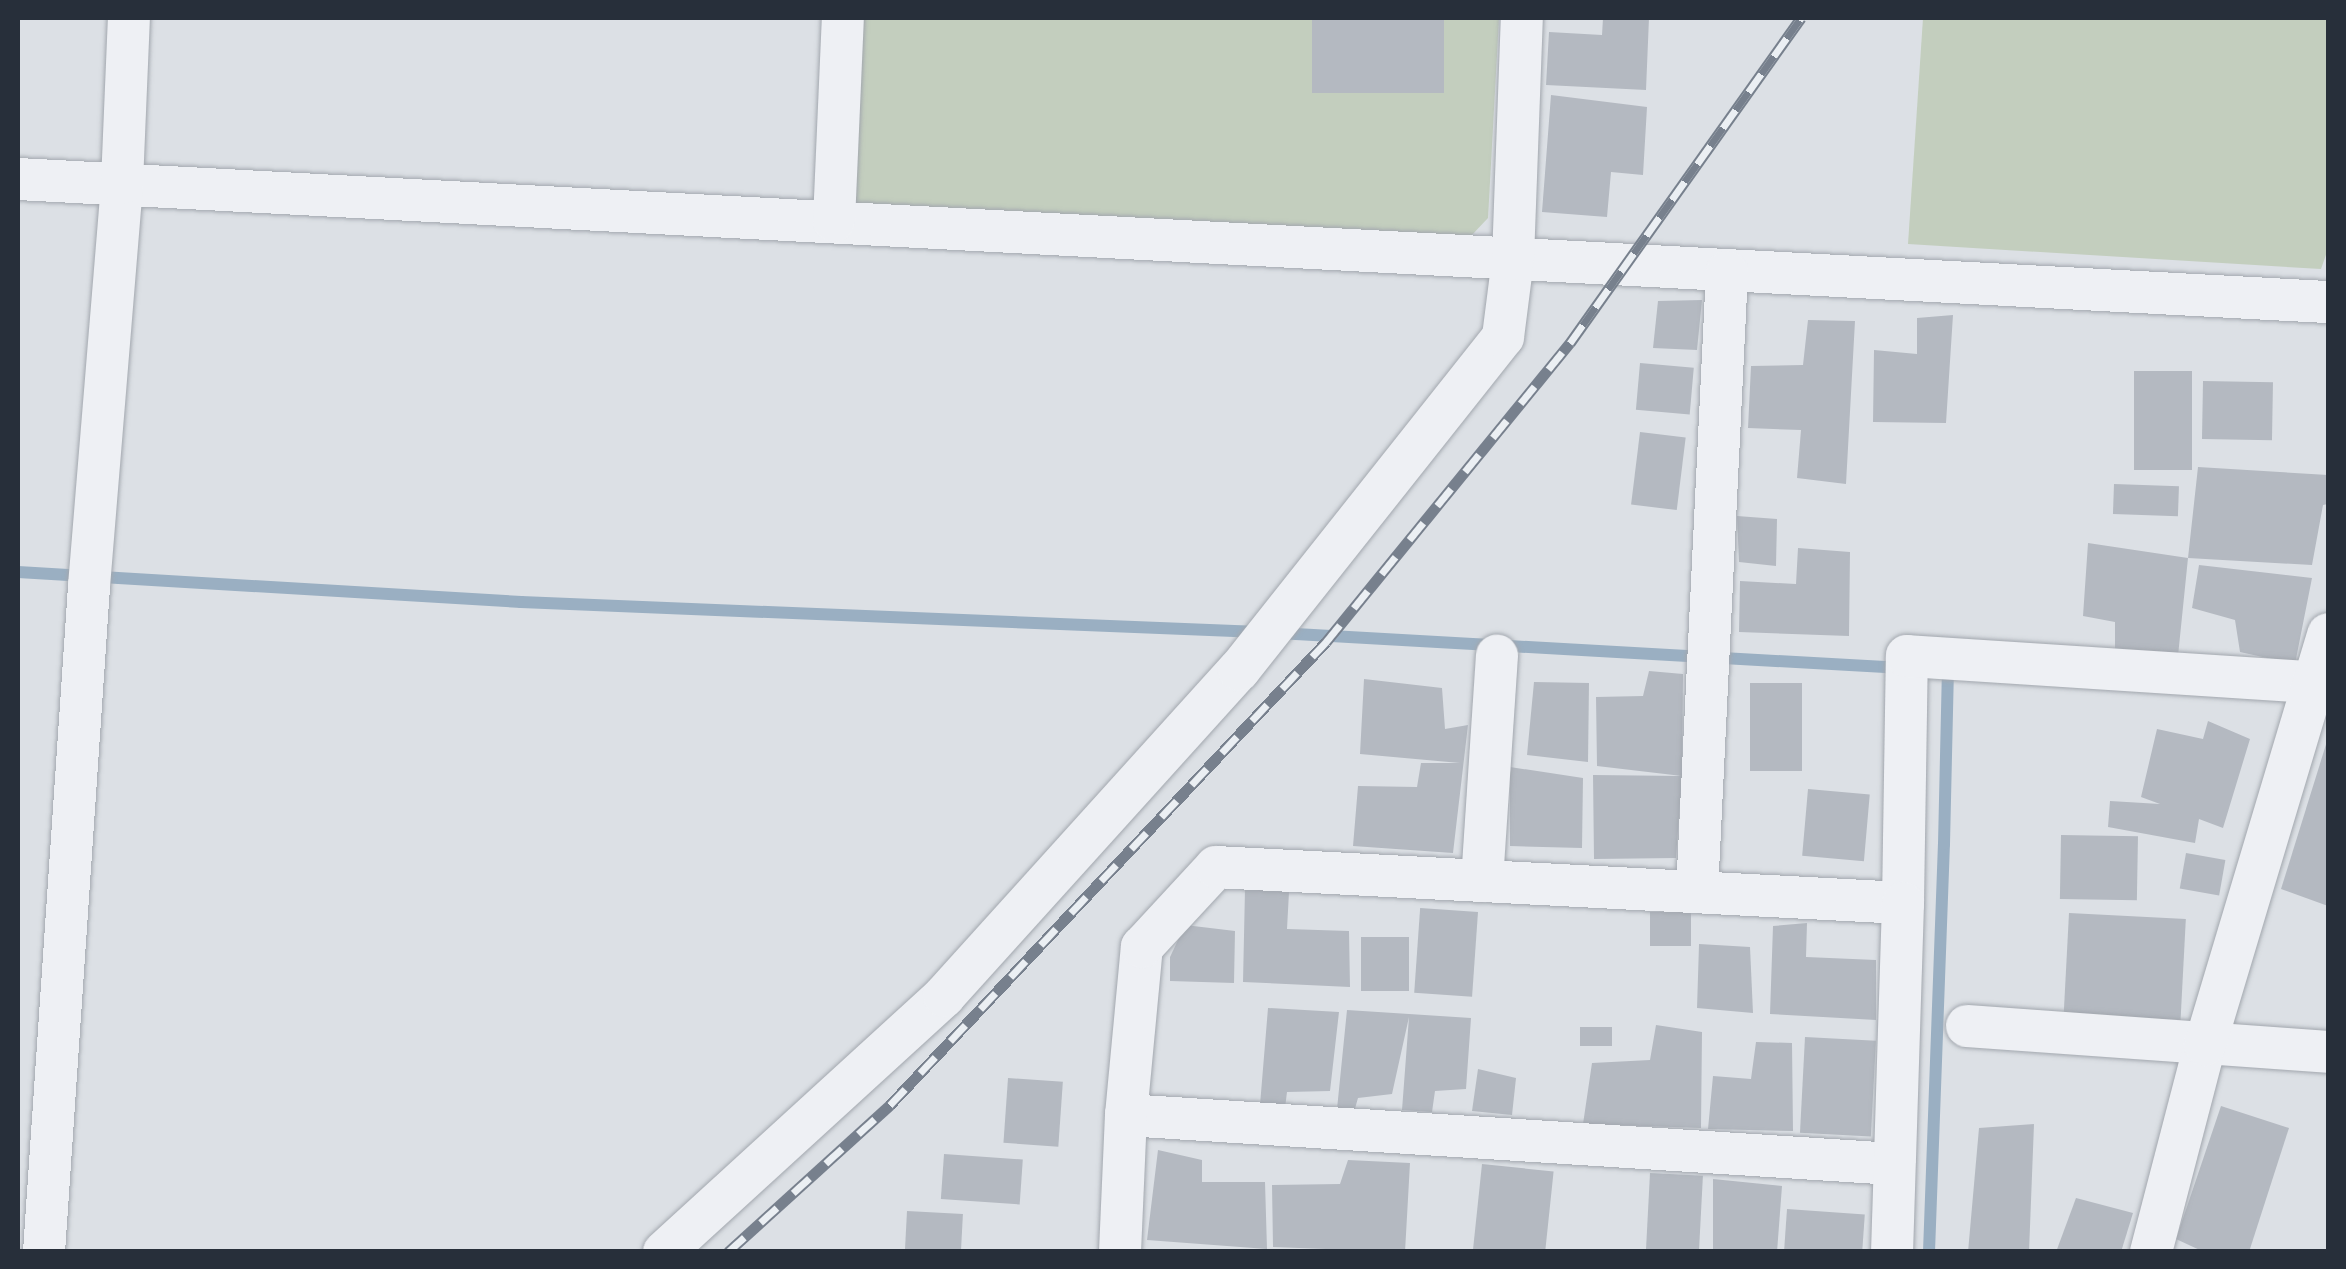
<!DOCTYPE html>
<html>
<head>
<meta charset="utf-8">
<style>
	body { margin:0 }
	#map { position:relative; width:2346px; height:1269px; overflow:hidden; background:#dce0e5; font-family:"DejaVu Sans",sans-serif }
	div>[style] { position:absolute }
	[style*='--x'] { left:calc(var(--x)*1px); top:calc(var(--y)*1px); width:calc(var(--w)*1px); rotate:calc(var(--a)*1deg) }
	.green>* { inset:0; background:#c3cebe }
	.stream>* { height:12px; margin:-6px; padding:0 6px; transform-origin:6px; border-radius:6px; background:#9aafc2 }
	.building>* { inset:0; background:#b4b9c1; transform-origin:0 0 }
	.roads { filter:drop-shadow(0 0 2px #a2a7ae) drop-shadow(0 0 2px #a2a7ae) }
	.minor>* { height:42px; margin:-21px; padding:0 21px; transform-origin:21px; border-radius:21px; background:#eef0f4 }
	.rail>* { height:11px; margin-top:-5.5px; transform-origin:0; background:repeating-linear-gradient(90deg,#ebeff3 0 22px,#77808d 0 44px); box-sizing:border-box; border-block:2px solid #77808d }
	span { translate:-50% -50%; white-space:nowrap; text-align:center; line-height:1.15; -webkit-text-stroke:10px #ebeff3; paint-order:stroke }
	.frame { position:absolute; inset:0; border:20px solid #272f3a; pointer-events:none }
</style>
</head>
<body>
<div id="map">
	<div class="green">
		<div style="clip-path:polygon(862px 18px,1499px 18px,1488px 218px,1470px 237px,853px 204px)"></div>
		<div style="clip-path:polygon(1923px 18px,2328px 18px,2328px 249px,2321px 269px,1908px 244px)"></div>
	</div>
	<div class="stream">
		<div style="--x:18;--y:572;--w:504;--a:3.41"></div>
		<div style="--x:521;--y:602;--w:739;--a:2.33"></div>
		<div style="--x:1278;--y:633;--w:626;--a:3.21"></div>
		<div style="--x:1929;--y:1252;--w:408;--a:-87.9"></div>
		<div style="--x:1944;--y:844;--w:174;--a:-88.7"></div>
		<div style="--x:1948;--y:670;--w:6;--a:180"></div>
	</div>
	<div class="building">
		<div style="left:1312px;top:18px;width:132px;height:75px"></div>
		<div style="clip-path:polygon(1603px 18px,1649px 18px,1646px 90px,1546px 85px,1549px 32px,1602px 35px)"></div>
		<div style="clip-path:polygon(1551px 95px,1647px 107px,1643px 175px,1611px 172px,1607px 217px,1542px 212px)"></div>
		<div style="clip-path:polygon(1702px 300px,1697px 350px,1653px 348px,1658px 301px)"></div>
		<div style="clip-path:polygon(1953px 315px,1946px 423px,1873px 422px,1874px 350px,1917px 354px,1917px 318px)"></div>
		<div style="clip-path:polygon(1808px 320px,1855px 321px,1846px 484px,1797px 478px,1801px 430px,1748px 428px,1751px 366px,1803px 365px)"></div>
		<div style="left:1640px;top:363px;width:54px;height:47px;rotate:5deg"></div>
		<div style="left:2134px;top:371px;width:58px;height:99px"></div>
		<div style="left:2203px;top:381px;width:70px;height:58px;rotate:1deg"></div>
		<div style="left:1640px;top:432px;width:46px;height:73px;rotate:7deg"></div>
		<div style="clip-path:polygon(2198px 467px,2328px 475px,2328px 504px,2323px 505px,2312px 565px,2188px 558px)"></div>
		<div style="left:2114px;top:484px;width:65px;height:30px;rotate:2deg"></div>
		<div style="clip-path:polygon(1737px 516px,1777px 519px,1776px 566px,1739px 562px)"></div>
		<div style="clip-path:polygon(2088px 543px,2188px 558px,2178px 656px,2115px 655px,2115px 622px,2083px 616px)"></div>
		<div style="clip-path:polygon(1798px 548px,1850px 552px,1849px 636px,1739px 632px,1740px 581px,1796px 584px)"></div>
		<div style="clip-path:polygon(2199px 565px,2312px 578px,2295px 664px,2240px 652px,2235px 620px,2192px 608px)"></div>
		<div style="clip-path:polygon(1649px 671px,1683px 674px,1682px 776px,1676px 858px,1594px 859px,1593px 775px,1682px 776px,1597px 766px,1596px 697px,1643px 696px)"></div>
		<div style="clip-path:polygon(1364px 679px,1442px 688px,1445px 729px,1468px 725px,1453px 853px,1353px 846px,1358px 786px,1417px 787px,1421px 763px,1460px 763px,1360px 754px)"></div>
		<div style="clip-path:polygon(1534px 682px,1589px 683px,1588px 762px,1527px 755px)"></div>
		<div style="left:1750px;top:683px;width:52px;height:88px"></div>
		<div style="clip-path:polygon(2208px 721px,2250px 739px,2223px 828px,2199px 819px,2195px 843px,2108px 827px,2110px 801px,2160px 804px,2141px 797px,2157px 729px,2203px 739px)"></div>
		<div style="clip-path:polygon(2328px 738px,2328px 906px,2281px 889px)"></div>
		<div style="clip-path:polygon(1510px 767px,1583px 778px,1582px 848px,1510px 846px)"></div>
		<div style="left:1808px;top:789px;width:62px;height:67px;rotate:5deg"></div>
		<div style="left:2061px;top:835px;width:77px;height:64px;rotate:1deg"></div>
		<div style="left:2186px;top:853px;width:40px;height:36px;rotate:10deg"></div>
		<div style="clip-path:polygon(1245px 889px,1289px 892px,1287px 929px,1349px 931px,1350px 987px,1243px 982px)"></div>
		<div style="left:1478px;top:912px;width:85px;height:58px;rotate:94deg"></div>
		<div style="left:1650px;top:912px;width:41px;height:34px"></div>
		<div style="left:2069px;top:913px;width:117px;height:101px;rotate:3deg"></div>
		<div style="clip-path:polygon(1807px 923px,1806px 957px,1876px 960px,1876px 1020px,1770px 1014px,1773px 926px)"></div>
		<div style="clip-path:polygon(1185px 925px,1235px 931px,1234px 983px,1170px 981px,1170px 957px)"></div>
		<div style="left:1409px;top:937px;width:54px;height:48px;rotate:90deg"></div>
		<div style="clip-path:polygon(1699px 944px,1750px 947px,1753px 1013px,1697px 1008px)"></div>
		<div style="clip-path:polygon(1268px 1008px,1339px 1012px,1330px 1091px,1287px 1092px,1285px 1108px,1260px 1105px)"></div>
		<div style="clip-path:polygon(1347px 1010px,1471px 1018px,1466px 1089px,1435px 1091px,1432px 1112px,1402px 1110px,1409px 1017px,1392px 1094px,1358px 1098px,1354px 1112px,1337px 1109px)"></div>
		<div style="clip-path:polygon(1656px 1025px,1702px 1032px,1701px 1128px,1583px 1124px,1592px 1063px,1650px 1060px)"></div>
		<div style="left:1580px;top:1027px;width:32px;height:19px"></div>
		<div style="left:1805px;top:1037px;width:71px;height:96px;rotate:3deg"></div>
		<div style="clip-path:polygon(1756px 1042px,1792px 1043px,1793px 1131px,1708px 1129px,1713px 1076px,1751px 1079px)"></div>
		<div style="clip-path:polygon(1478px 1069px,1516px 1078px,1512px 1115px,1472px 1111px)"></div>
		<div style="left:1008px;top:1078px;width:55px;height:65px;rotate:4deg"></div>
		<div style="clip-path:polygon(2221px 1106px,2289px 1128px,2249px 1252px,2204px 1252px,2176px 1239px)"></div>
		<div style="clip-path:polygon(2034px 1124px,2029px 1252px,1968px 1252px,1979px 1128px)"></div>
		<div style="clip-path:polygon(1158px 1150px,1202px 1160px,1202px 1182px,1265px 1182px,1267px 1249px,1147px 1240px)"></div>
		<div style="left:944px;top:1154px;width:79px;height:45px;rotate:4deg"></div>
		<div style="clip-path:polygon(1348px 1160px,1410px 1163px,1405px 1252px,1273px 1247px,1272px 1185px,1340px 1184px)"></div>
		<div style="left:1482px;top:1164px;width:72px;height:88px;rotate:6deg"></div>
		<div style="left:1650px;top:1173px;width:53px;height:79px;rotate:3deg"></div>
		<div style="clip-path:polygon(1713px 1179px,1782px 1186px,1777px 1252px,1713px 1252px)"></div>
		<div style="clip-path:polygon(2076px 1198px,2133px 1213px,2121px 1252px,2056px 1252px)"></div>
		<div style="left:1787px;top:1209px;width:78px;height:43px;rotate:4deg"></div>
		<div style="left:907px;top:1211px;width:56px;height:41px;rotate:3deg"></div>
	</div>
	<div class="roads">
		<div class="minor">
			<div style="--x:18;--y:179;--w:2313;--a:3.05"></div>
			<div style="--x:834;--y:221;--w:203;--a:-87.5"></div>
			<div style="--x:1482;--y:881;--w:226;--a:-86.2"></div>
			<div style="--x:1697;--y:892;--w:621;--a:-87.23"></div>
			<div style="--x:1903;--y:903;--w:247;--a:-89.1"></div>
			<div style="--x:1907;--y:656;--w:422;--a:3.7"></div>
			<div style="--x:1967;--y:1026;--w:362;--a:4.1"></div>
			<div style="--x:1126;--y:1115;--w:770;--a:3.65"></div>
			<div style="--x:44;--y:1252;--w:668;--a:-86.13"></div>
			<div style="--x:89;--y:586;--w:404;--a:-85.3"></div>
			<div style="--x:122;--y:183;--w:165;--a:-87.6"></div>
			<div style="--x:664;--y:1252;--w:379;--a:-42.4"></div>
			<div style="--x:944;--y:996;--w:440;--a:-47.9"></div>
			<div style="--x:1239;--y:670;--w:425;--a:-51.6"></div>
			<div style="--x:1503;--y:337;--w:79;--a:-82.7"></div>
			<div style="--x:1513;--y:259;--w:241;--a:-87.9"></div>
			<div style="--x:1120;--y:1252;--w:137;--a:-87.5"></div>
			<div style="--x:1126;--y:1115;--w:169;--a:-84.6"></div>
			<div style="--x:1142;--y:947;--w:109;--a:-47.2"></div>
			<div style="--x:1216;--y:867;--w:688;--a:3"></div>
			<div style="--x:1903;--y:903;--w:349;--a:91.8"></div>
			<div style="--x:2151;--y:1252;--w:214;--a:-75.4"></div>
			<div style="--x:2205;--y:1045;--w:429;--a:-73.3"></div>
		</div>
	</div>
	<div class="rail">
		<div style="--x:728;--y:1252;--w:219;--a:-42.2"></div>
		<div style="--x:890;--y:1105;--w:636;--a:-46.72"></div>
		<div style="--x:1326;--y:642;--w:386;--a:-50.8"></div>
		<div style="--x:1570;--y:343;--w:399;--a:-54.6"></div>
	</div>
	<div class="frame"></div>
</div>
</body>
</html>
